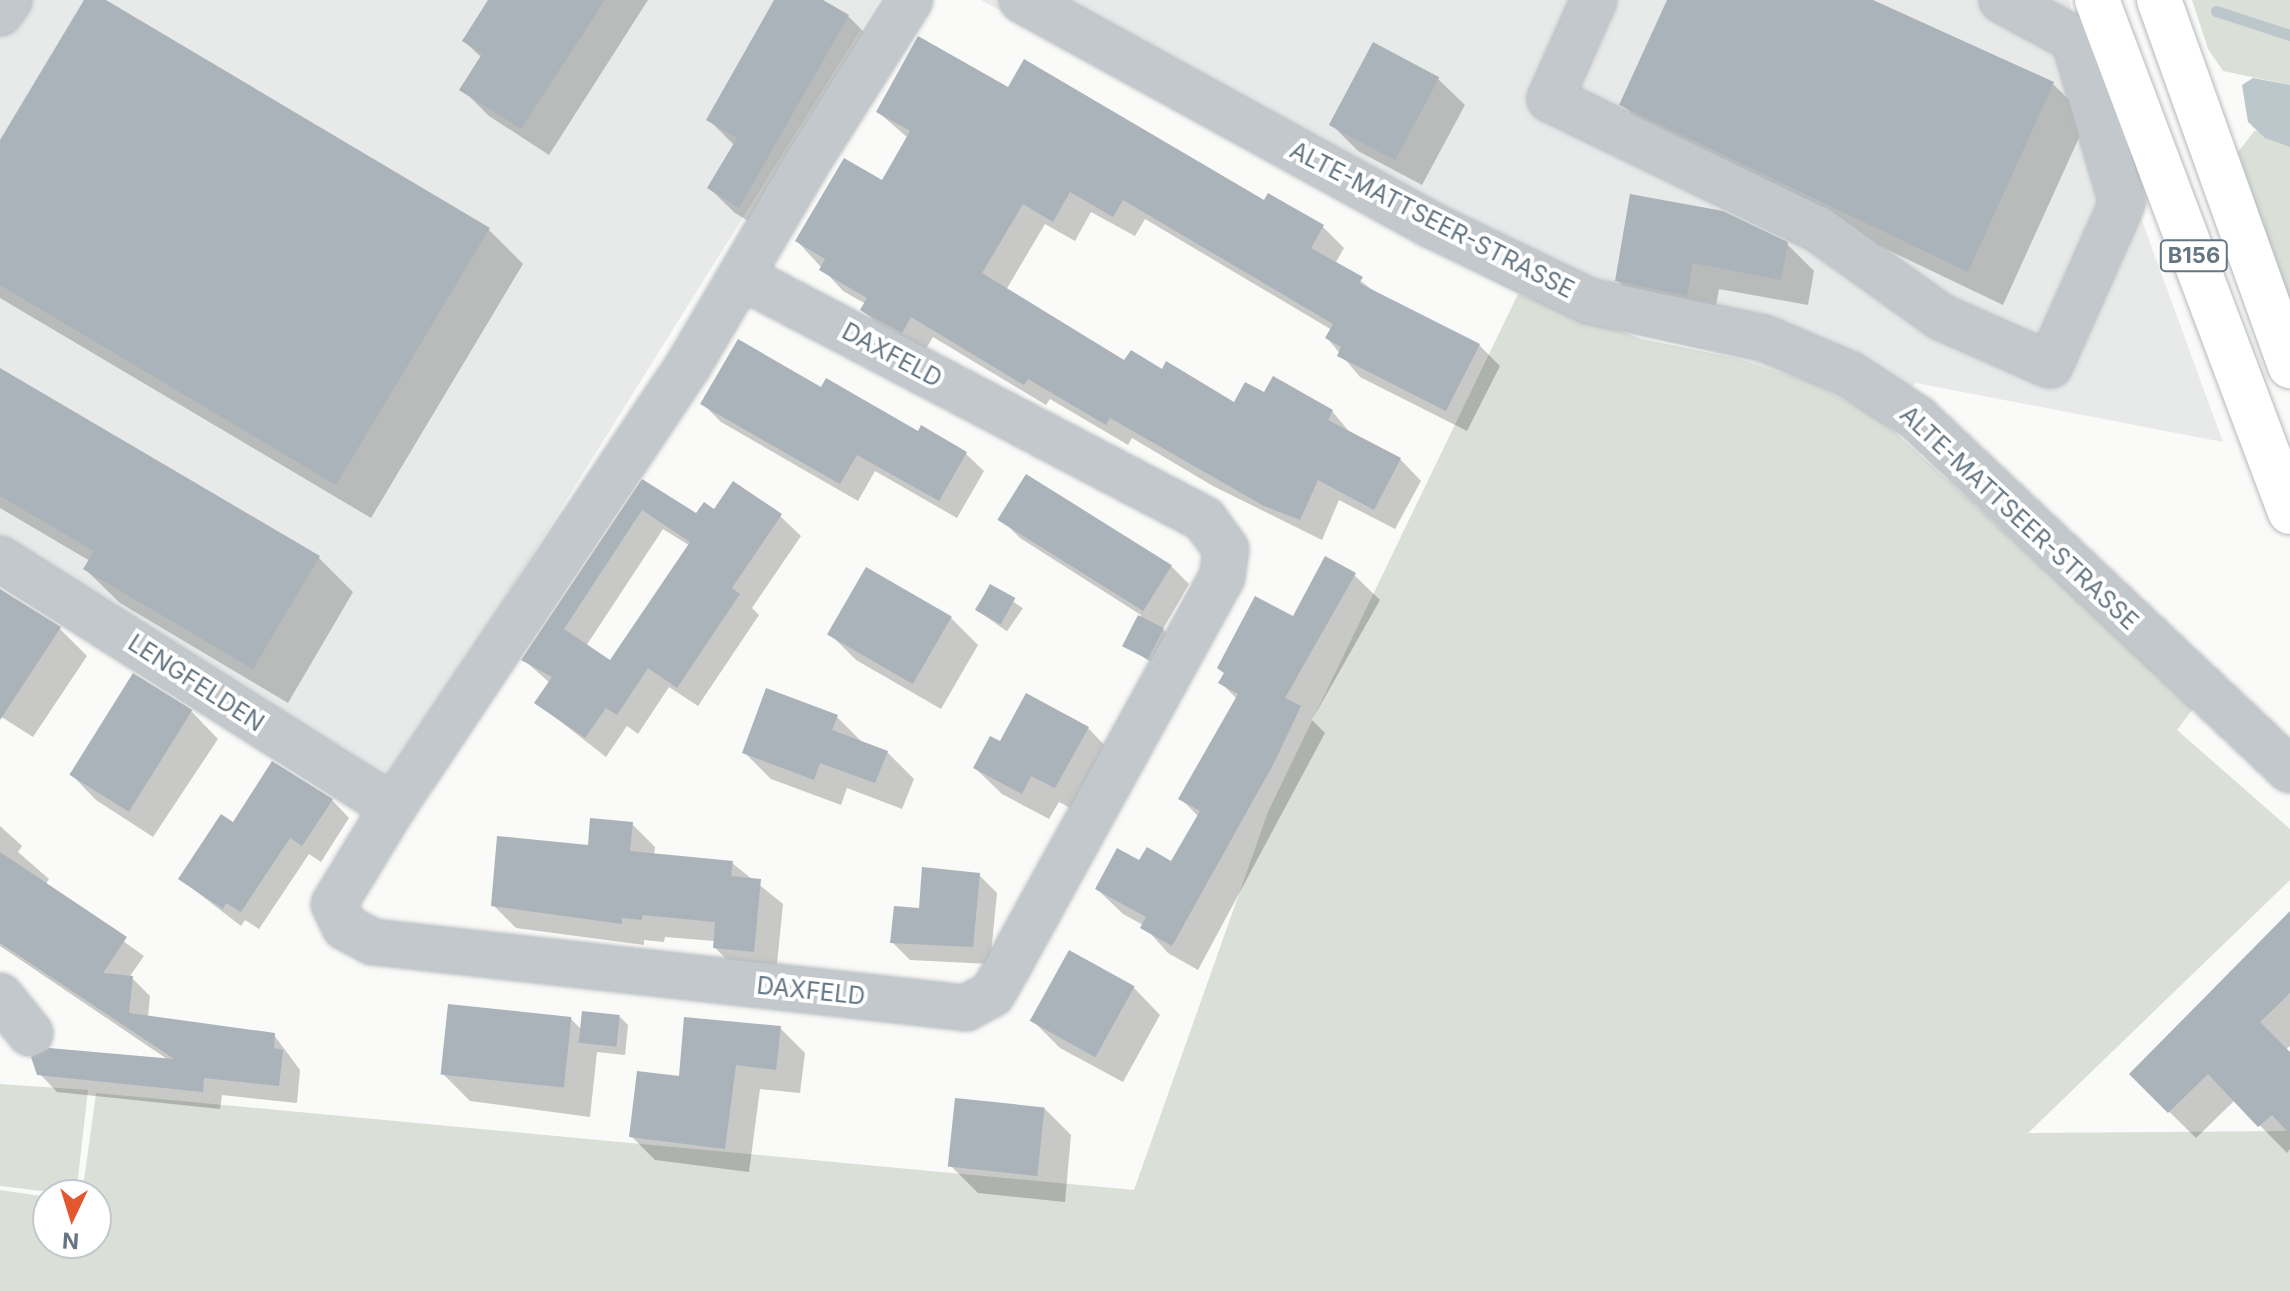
<!DOCTYPE html>
<html>
<head>
<meta charset="utf-8">
<style>
	body { margin:0 }
	#map { position:relative; width:2290px; height:1291px; overflow:hidden; background:#fafaf8; font-family:Inter,sans-serif }
	div>[style] { position:absolute }
	[style*='--x'] { left:calc(var(--x)*1px); top:calc(var(--y)*1px); width:calc(var(--w)*1px); rotate:calc(var(--a)*1deg) }
	.built>* { inset:0; background:#e8e9e9 }
	.green>* { inset:0; background:#dadfd7 }
	.water>* { inset:0; background:#bbc7cb }
	.shadow>* { inset:0; background:#0003; transform-origin:0 0 }
	.stream>* { height:11px; margin:-5.5px; padding:0 5.5px; transform-origin:5.5px; border-radius:5.5px; background:#bbc7cb }
	.building>* { inset:0; background:#aab3b9; transform-origin:0 0 }
	.roads { filter:drop-shadow(0 0 2px #b5babe) drop-shadow(0 0 2px #b5babe) }
	.minor>* { height:44px; margin:-22px; padding:0 22px; transform-origin:22px; border-radius:22px; background:#c3c8cc }
	.major>* { height:44px; margin:-22px; padding:0 22px; transform-origin:22px; border-radius:22px; background:#fff }
	span { translate:-50% -50%; white-space:nowrap; text-align:center; line-height:1.15; -webkit-text-stroke:8px #fff; paint-order:stroke }
	.shield-label span { padding:2px 6px; background:#fff; border:2px solid; border-radius:6px; -webkit-text-stroke-width:0 }
	.shield-label { font-size:22px; color:#657683; font-weight:700 }
	.street-label { font-size:24px; color:#657683 }
	.north { position:absolute; left:32px; top:1179px; width:80px; height:80px; box-sizing:border-box; background:#fff; border:2px solid #c1c8cd; border-radius:50%; rotate:184deg; font-size:22px; font-weight:700; line-height:32px; text-align:center; color:#657683 }
	.north::after { content:''; display:block; margin:auto; width:28px; height:36px; background:#e4572e; clip-path:polygon(50% 0,100% 100%,50% 72%,0 100%) }
</style>
</head>
<body>
<div id="map">
	<div class="built">
		<div style="clip-path:polygon(0 0,879px 0,390px 782px,0 539px)"></div>
		<div style="clip-path:polygon(981px 0,2069px 0,2100px 106px,2223px 442px,1916px 383px,1877px 416px,1808px 382px,1736px 358px,1589px 322px,1518px 294px)"></div>
	</div>
	<div class="green">
		<div style="clip-path:polygon(2192px 0,2290px 0,2290px 85px,2223px 71px,2208px 49px)"></div>
		<div style="clip-path:polygon(2255px 130px,2290px 147px,2290px 304px,2238px 152px)"></div>
		<div style="clip-path:polygon(1518px 294px,1642px 339px,1736px 358px,1809px 382px,1877px 416px,2195px 706px,2177px 730px,2290px 829px,2290px 880px,2028px 1133px,2290px 1131px,2290px 1291px,0 1291px,0 1190px,48px 1197px,48px 1243px,96px 1243px,96px 1195px,82px 1195px,96px 1093px,1134px 1190px,1268px 812px)"></div>
		<div style="clip-path:polygon(0 1084px,88px 1090px,76px 1195px,0 1186px)"></div>
	</div>
	<div class="water">
		<div style="clip-path:polygon(2253px 78px,2290px 85px,2290px 147px,2265px 138px,2248px 122px,2242px 85px)"></div>
	</div>
	<div class="shadow">
		<div style="clip-path:polygon(86px 0,102px 0,489px 230px,523px 264px,371px 518px,0 298px,0 144px)"></div>
		<div style="clip-path:polygon(491px 0,648px 0,549px 155px,489px 116px,462px 89px,482px 58px,464px 41px)"></div>
		<div style="clip-path:polygon(776px 0,819px 0,848px 16px,874px 42px,765px 231px,735px 213px,709px 188px,735px 146px,708px 119px)"></div>
		<div style="clip-path:polygon(1669px 0,1868px 0,2053px 84px,2088px 118px,2003px 305px,1656px 139px,1622px 104px)"></div>
		<div style="clip-path:polygon(1438px 79px,1465px 105px,1422px 185px,1358px 151px,1331px 124px)"></div>
		<div style="clip-path:polygon(1009px 89px,1323px 227px,1344px 248px,1336px 262px,1379px 295px,1479px 345px,1500px 366px,1467px 431px,1360px 377px,1327px 338px,1332px 330px,1145px 219px,1135px 236px,1091px 212px,1075px 241px,1045px 224px,1006px 290px,1125px 363px,1163px 372px,1235px 404px,1265px 395px,1332px 411px,1352px 435px,1400px 459px,1421px 481px,1395px 529px,1339px 500px,1322px 540px,1213px 486px,1132px 438px,1128px 445px,1050px 399px,1046px 405px,933px 337px,924px 352px,884px 331px,863px 310px,866px 304px,843px 291px,797px 241px,882px 183px,908px 138px,878px 112px)"></div>
		<div style="clip-path:polygon(1632px 196px,1787px 244px,1814px 271px,1808px 305px,1719px 289px,1713px 322px,1644px 307px,1617px 280px)"></div>
		<div style="clip-path:polygon(0 371px,319px 558px,353px 592px,288px 703px,120px 603px,85px 569px,90px 561px,0 508px)"></div>
		<div style="clip-path:polygon(821px 389px,966px 454px,984px 471px,957px 518px,875px 471px,858px 501px,721px 422px,703px 404px)"></div>
		<div style="clip-path:polygon(1027px 476px,1171px 566px,1189px 584px,1163px 629px,1171px 638px,1157px 666px,1126px 646px,1141px 615px,1020px 538px,1002px 520px)"></div>
		<div style="clip-path:polygon(evenodd,643px 482px,697px 516px,715px 511px,780px 516px,801px 536px,752px 608px,759px 615px,698px 706px,669px 687px,638px 734px,627px 726px,606px 757px,537px 703px,550px 683px,524px 660px,643px 482px,663px 529px,690px 546px,611px 663px,586px 646px,663px 529px)"></div>
		<div style="clip-path:polygon(867px 570px,951px 618px,978px 645px,941px 709px,856px 660px,830px 634px)"></div>
		<div style="clip-path:polygon(1354px 575px,1380px 600px,1312px 720px,1325px 733px,1198px 970px,1168px 953px,1143px 925px,1123px 914px,1097px 889px,1140px 862px,1172px 863px,1199px 817px,1181px 799px,1237px 699px,1221px 683px,1225px 674px,1219px 668px)"></div>
		<div style="left:991px;top:586px;width:39px;height:28px;rotate:35deg"></div>
		<div style="clip-path:polygon(0 591px,60px 629px,87px 656px,33px 737px,0 716px)"></div>
		<div style="clip-path:polygon(192px 712px,218px 739px,153px 837px,96px 800px,70px 773px)"></div>
		<div style="clip-path:polygon(837px 717px,863px 743px,887px 752px,914px 779px,902px 809px,847px 788px,841px 805px,771px 779px,744px 752px)"></div>
		<div style="clip-path:polygon(1088px 728px,1114px 755px,1082px 814px,1059px 802px,1049px 819px,1002px 794px,975px 768px,1000px 744px)"></div>
		<div style="clip-path:polygon(332px 800px,349px 818px,321px 862px,309px 854px,259px 929px,245px 920px,241px 926px,180px 879px,233px 824px)"></div>
		<div style="clip-path:polygon(632px 824px,655px 847px,654px 856px,732px 863px,783px 904px,776px 974px,738px 970px,715px 948px,715px 941px,665px 937px,664px 942px,644px 940px,644px 945px,516px 928px,493px 905px)"></div>
		<div style="clip-path:polygon(0 826px,22px 846px,18px 852px,49px 879px,45px 885px,144px 956px,130px 976px,150px 996px,148px 1017px,274px 1035px,300px 1070px,297px 1103px,222px 1095px,220px 1109px,57px 1092px,39px 1073px,170px 1061px,0 946px)"></div>
		<div style="clip-path:polygon(979px 875px,997px 893px,990px 964px,910px 960px,892px 942px,920px 911px)"></div>
		<div style="clip-path:polygon(2290px 931px,2290px 1046px,2285px 1050px,2290px 1055px,2290px 1149px,2287px 1153px,2235px 1100px,2196px 1138px,2131px 1074px)"></div>
		<div style="clip-path:polygon(1134px 988px,1160px 1015px,1123px 1082px,1060px 1048px,1033px 1021px)"></div>
		<div style="clip-path:polygon(620px 1017px,628px 1025px,625px 1055px,597px 1052px,590px 1117px,470px 1101px,443px 1074px,570px 1018px,582px 1030px)"></div>
		<div style="clip-path:polygon(780px 1028px,805px 1053px,800px 1093px,760px 1089px,749px 1172px,655px 1160px,631px 1136px,681px 1078px)"></div>
		<div style="clip-path:polygon(1044px 1108px,1071px 1135px,1065px 1202px,978px 1193px,951px 1166px)"></div>
	</div>
	<div class="stream">
		<div style="--x:2216;--y:11;--w:78;--a:18"></div>
	</div>
	<div class="building">
		<div style="clip-path:polygon(84px 0,106px 0,490px 228px,336px 485px,0 285px,0 140px)"></div>
		<div style="clip-path:polygon(488px 0,605px 0,521px 129px,459px 90px,482px 54px,462px 41px)"></div>
		<div style="clip-path:polygon(774px 0,823px 0,849px 15px,739px 208px,707px 188px,737px 138px,706px 120px)"></div>
		<div style="clip-path:polygon(1667px 0,1873px 0,2054px 82px,1968px 272px,1619px 105px)"></div>
		<div style="clip-path:polygon(918px 36px,1008px 87px,1024px 59px,1264px 200px,1268px 193px,1324px 225px,1311px 248px,1363px 277px,1359px 283px,1480px 344px,1446px 411px,1337px 356px,1341px 347px,1325px 338px,1333px 324px,1123px 200px,1113px 217px,1070px 192px,1053px 222px,1023px 204px,982px 273px,1124px 360px,1131px 350px,1162px 369px,1166px 361px,1234px 402px,1245px 382px,1264px 392px,1273px 376px,1333px 410px,1328px 420px,1401px 458px,1374px 510px,1318px 480px,1300px 520px,1264px 506px,1110px 418px,1106px 425px,1028px 379px,1024px 385px,911px 317px,902px 333px,868px 315px,860px 310px,867px 298px,819px 270px,825px 259px,795px 241px,844px 158px,882px 180px,910px 131px,876px 112px)"></div>
		<div style="left:1373px;top:42px;width:75px;height:94px;rotate:28deg"></div>
		<div style="clip-path:polygon(1630px 194px,1723px 211px,1788px 242px,1781px 280px,1693px 263px,1687px 296px,1615px 281px)"></div>
		<div style="clip-path:polygon(738px 339px,821px 387px,826px 378px,918px 431px,921px 425px,967px 452px,939px 501px,857px 455px,840px 484px,700px 404px)"></div>
		<div style="clip-path:polygon(0 368px,320px 556px,253px 669px,83px 569px,94px 551px,0 496px)"></div>
		<div style="left:1026px;top:474px;width:172px;height:54px;rotate:32deg"></div>
		<div style="clip-path:polygon(evenodd,642px 479px,696px 513px,704px 502px,714px 509px,733px 481px,782px 514px,732px 588px,740px 594px,677px 688px,648px 668px,617px 715px,606px 708px,585px 738px,534px 703px,552px 677px,521px 660px,642px 479px,642px 510px,690px 542px,610px 660px,564px 629px,642px 510px)"></div>
		<div style="clip-path:polygon(1325px 556px,1356px 573px,1285px 698px,1301px 706px,1275px 761px,1172px 946px,1140px 928px,1146px 917px,1095px 889px,1117px 848px,1139px 860px,1147px 847px,1171px 861px,1200px 811px,1178px 799px,1238px 694px,1218px 683px,1224px 673px,1217px 668px,1255px 596px,1293px 616px)"></div>
		<div style="left:866px;top:567px;width:99px;height:78px;rotate:30deg"></div>
		<div style="left:990px;top:584px;width:29px;height:30px;rotate:29deg"></div>
		<div style="clip-path:polygon(0 589px,61px 627px,0 720px)"></div>
		<div style="left:1138px;top:615px;width:29px;height:35px;rotate:27deg"></div>
		<div style="left:133px;top:673px;width:70px;height:120px;rotate:32deg"></div>
		<div style="clip-path:polygon(766px 688px,838px 715px,832px 730px,888px 751px,875px 783px,820px 763px,814px 780px,742px 753px)"></div>
		<div style="clip-path:polygon(1026px 693px,1089px 727px,1055px 788px,1031px 776px,1022px 794px,973px 768px,990px 736px,1000px 741px)"></div>
		<div style="clip-path:polygon(272px 761px,333px 799px,302px 846px,290px 838px,241px 912px,226px 903px,223px 909px,178px 879px,221px 814px,233px 822px)"></div>
		<div style="clip-path:polygon(590px 818px,633px 822px,630px 851px,733px 861px,731px 876px,761px 879px,754px 952px,713px 948px,715px 922px,642px 915px,642px 920px,622px 918px,622px 924px,491px 906px,497px 836px,588px 845px)"></div>
		<div style="clip-path:polygon(0 852px,127px 937px,103px 973px,133px 976px,129px 1013px,275px 1033px,274px 1048px,283px 1050px,279px 1086px,204px 1078px,203px 1092px,37px 1075px,31px 1057px,49px 1048px,174px 1059px,0 943px)"></div>
		<div style="clip-path:polygon(922px 867px,980px 873px,973px 947px,890px 943px,894px 906px,919px 908px)"></div>
		<div style="clip-path:polygon(2290px 911px,2290px 993px,2260px 1022px,2290px 1052px,2290px 1134px,2272px 1115px,2258px 1127px,2208px 1074px,2168px 1113px,2129px 1074px)"></div>
		<div style="left:1069px;top:950px;width:75px;height:81px;rotate:29deg"></div>
		<div style="left:448px;top:1004px;width:124px;height:71px;rotate:6deg"></div>
		<div style="left:582px;top:1011px;width:38px;height:32px;rotate:6deg"></div>
		<div style="clip-path:polygon(684px 1017px,781px 1026px,776px 1070px,736px 1065px,725px 1149px,629px 1137px,637px 1071px,679px 1076px)"></div>
		<div style="left:955px;top:1098px;width:90px;height:69px;rotate:6deg"></div>
	</div>
	<div class="roads">
		<div class="minor">
			<div style="--x:1022;--y:0;--w:465;--a:28.8"></div>
			<div style="--x:1429;--y:224;--w:178;--a:25.7"></div>
			<div style="--x:1589;--y:301;--w:179;--a:11.9"></div>
			<div style="--x:1764;--y:338;--w:92;--a:23"></div>
			<div style="--x:1849;--y:374;--w:81;--a:32.9"></div>
			<div style="--x:1917;--y:418;--w:513;--a:43.34"></div>
			<div style="--x:1594;--y:0;--w:108;--a:114"></div>
			<div style="--x:1550;--y:99;--w:298;--a:25.9"></div>
			<div style="--x:1818;--y:229;--w:151;--a:35.6"></div>
			<div style="--x:1941;--y:317;--w:119;--a:23.8"></div>
			<div style="--x:2050;--y:365;--w:177;--a:-66"></div>
			<div style="--x:2122;--y:203;--w:171;--a:-106.3"></div>
			<div style="--x:2074;--y:39;--w:82;--a:-151.6"></div>
			<div style="--x:0;--y:13;--w:16;--a:-55"></div>
			<div style="--x:744;--y:278;--w:519;--a:27.65"></div>
			<div style="--x:1204;--y:519;--w:37;--a:54"></div>
			<div style="--x:1226;--y:549;--w:28;--a:98"></div>
			<div style="--x:1222;--y:577;--w:440;--a:118.8"></div>
			<div style="--x:1010;--y:963;--w:36;--a:120"></div>
			<div style="--x:992;--y:994;--w:30;--a:152"></div>
			<div style="--x:966;--y:1008;--w:597;--a:-173.65"></div>
			<div style="--x:373;--y:942;--w:32;--a:-152"></div>
			<div style="--x:345;--y:927;--w:25;--a:-116"></div>
			<div style="--x:334;--y:904;--w:114;--a:-58.7"></div>
			<div style="--x:393;--y:807;--w:531;--a:-56.22"></div>
			<div style="--x:688;--y:366;--w:245;--a:-59.6"></div>
			<div style="--x:812;--y:155;--w:183;--a:-57.7"></div>
			<div style="--x:0;--y:559;--w:465;--a:32.3"></div>
			<div style="--x:0;--y:996;--w:48;--a:51"></div>
		</div>
		<div class="major">
			<div style="--x:2097;--y:0;--w:547;--a:69.35"></div>
			<div style="--x:2159;--y:0;--w:389;--a:70.3"></div>
		</div>
	</div>
	<div class="shield-label">
		<span style="left:2194px;top:256px">B156</span>
	</div>
	<div class="street-label">
		<span style="left:1432px;top:220px;rotate:27deg">ALTE-MATTSEER-STRASSE</span>
		<span style="left:892px;top:355px;rotate:28deg">DAXFELD</span>
		<span style="left:2019px;top:518px;rotate:43deg">ALTE-MATTSEER-STRASSE</span>
		<span style="left:196px;top:683px;rotate:33deg">LENGFELDEN</span>
		<span style="left:811px;top:991px;rotate:6deg">DAXFELD</span>
	</div>
	<div class="north">N</div>
</div>
</body>
</html>
